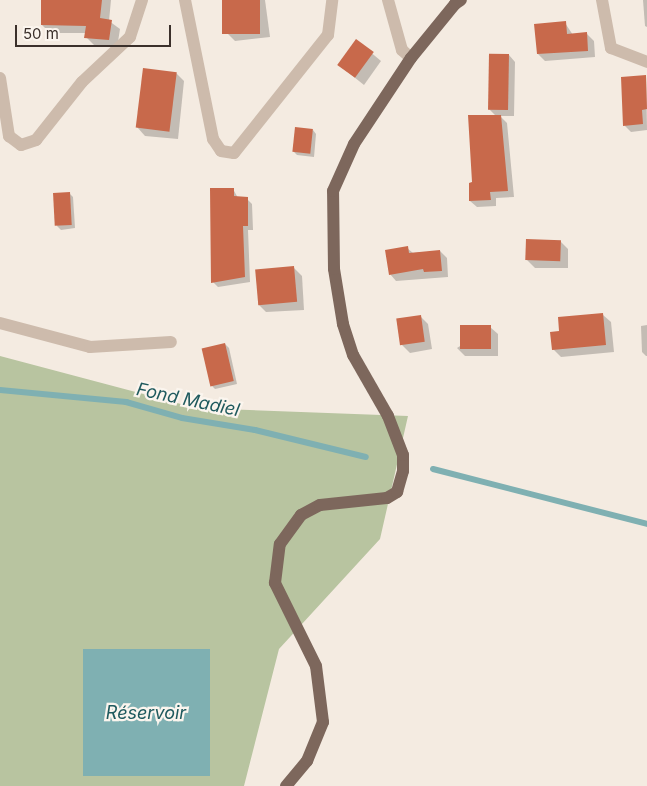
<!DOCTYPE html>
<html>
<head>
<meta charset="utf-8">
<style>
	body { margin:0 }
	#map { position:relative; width:647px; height:786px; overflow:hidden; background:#f4ebe1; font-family:Inter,sans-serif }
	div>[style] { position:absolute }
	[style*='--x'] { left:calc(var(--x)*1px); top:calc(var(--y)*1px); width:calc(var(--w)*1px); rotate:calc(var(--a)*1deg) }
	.green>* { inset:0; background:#b8c4a0 }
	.water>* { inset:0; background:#7fb0b2; transform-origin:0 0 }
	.shadow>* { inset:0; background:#0003 }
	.stream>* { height:6px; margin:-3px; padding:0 3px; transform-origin:3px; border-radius:3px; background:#7fb0b2 }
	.building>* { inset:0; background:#c8694b; transform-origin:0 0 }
	.minor>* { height:12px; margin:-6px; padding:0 6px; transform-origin:6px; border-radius:6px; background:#cdbbac }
	.major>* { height:12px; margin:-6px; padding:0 6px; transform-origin:6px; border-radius:6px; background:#7d675c }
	span { translate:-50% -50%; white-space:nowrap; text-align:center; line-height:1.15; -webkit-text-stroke:4.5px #fbf5ee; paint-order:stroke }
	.water-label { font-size:18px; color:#1f5a5e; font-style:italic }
	.scale { position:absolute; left:15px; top:25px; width:156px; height:22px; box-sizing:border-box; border:2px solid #3b302b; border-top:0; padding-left:6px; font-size:15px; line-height:18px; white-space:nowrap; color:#3b302b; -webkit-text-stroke:4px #fbf5ee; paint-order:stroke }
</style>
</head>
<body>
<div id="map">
	<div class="green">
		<div style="clip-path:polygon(0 356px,196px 408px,408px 416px,380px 539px,279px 649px,244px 786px,0 786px)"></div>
	</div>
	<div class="water">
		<div style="left:83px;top:649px;width:127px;height:127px"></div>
	</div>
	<div class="shadow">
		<div style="clip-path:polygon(42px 0,111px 0,109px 21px,120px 29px,117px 48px,94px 45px,86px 37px,86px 33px,50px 33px,42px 25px)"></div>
		<div style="clip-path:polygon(223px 0,265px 0,270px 37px,235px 41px,227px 33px)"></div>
		<div style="clip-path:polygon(643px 0,647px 0,647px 27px,645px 26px)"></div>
		<div style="clip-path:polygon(565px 23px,573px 35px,587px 34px,594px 41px,595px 57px,545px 61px,538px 54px)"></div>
		<div style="clip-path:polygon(356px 40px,381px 61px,364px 85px,339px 65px)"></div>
		<div style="clip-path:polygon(509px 55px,515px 62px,514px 116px,500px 116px,507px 123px,514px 197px,496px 198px,496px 206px,477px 207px,470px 201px,473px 184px,496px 116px,489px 109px)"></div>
		<div style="clip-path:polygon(176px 73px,184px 81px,178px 139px,145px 136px,137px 127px)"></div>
		<div style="clip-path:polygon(646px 76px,647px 130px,631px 132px,625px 126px)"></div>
		<div style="clip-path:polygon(313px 130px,316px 134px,314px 157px,297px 155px,293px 151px)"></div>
		<div style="clip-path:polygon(233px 189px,238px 198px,247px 199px,252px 204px,253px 230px,248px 230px,250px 282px,218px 287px,213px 282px)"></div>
		<div style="clip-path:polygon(69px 193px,73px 197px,75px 228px,61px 230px,57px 226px)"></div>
		<div style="clip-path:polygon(560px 241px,568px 249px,568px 268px,535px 268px,527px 260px)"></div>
		<div style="clip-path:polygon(407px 248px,413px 253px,440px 251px,447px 258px,448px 277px,396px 281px,390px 274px)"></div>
		<div style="clip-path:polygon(294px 268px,302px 276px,304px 310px,266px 312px,258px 304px)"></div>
		<div style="clip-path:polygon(603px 315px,611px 322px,614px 352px,561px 357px,553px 349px,560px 332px)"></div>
		<div style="clip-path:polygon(421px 317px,428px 324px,432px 349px,410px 353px,402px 345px)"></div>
		<div style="clip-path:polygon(647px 325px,647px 356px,646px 356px,642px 352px,641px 326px)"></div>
		<div style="clip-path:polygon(490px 327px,498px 334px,498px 356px,465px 356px,457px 348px)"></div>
		<div style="clip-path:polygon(225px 344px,229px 348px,237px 384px,215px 389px,211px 385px)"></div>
	</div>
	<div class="stream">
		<div style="--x:0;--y:390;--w:127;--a:5.4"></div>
		<div style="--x:126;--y:402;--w:58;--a:15.9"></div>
		<div style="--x:182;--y:418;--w:74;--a:9.3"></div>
		<div style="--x:255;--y:430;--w:114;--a:13.7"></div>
		<div style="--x:433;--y:469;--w:221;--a:14.4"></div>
	</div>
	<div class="building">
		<div style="clip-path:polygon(41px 0,102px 0,100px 18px,112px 20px,109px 40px,84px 38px,86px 26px,41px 25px)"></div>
		<div style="left:222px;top:0;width:38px;height:34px"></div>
		<div style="clip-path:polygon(566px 21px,567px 34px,587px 32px,588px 51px,537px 54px,534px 24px)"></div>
		<div style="left:356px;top:39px;width:22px;height:32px;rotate:36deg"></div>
		<div style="left:509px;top:54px;width:56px;height:20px;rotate:91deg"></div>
		<div style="left:143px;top:68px;width:34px;height:60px;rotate:7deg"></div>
		<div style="clip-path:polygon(646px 75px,647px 109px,642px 110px,643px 124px,623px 126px,621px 77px)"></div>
		<div style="clip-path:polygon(468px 115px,501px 115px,508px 191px,490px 192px,491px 200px,469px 201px,469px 183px,472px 182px)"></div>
		<div style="left:295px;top:127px;width:18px;height:25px;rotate:6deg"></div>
		<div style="clip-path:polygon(210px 188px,234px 188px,234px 196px,248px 197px,248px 226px,243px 226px,245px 277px,211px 283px)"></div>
		<div style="left:70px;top:192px;width:33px;height:17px;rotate:87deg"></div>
		<div style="left:526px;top:239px;width:35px;height:21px;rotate:2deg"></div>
		<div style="clip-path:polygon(408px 246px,409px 253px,440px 250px,442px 271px,424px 272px,423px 269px,389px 275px,385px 250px)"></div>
		<div style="left:294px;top:266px;width:36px;height:39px;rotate:85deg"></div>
		<div style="clip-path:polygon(603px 313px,606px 345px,552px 350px,550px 332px,559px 331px,558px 317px)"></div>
		<div style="left:421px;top:315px;width:27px;height:25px;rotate:82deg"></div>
		<div style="left:460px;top:325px;width:31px;height:24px"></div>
		<div style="left:225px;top:343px;width:39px;height:24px;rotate:77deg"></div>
	</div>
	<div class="minor">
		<div style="--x:185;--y:0;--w:142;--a:78.6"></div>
		<div style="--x:213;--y:139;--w:14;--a:56"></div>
		<div style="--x:221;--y:151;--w:13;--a:9"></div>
		<div style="--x:234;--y:153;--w:151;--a:-51.5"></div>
		<div style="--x:328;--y:35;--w:35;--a:-83"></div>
		<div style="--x:388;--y:0;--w:52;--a:74.4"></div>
		<div style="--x:402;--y:50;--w:12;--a:42"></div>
		<div style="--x:602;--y:0;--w:49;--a:79.4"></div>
		<div style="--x:611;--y:48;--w:39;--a:21"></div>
		<div style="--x:0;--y:78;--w:59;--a:81.2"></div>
		<div style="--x:9;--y:136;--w:15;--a:37"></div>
		<div style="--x:21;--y:145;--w:16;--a:-18"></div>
		<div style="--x:36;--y:140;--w:74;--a:-51.6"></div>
		<div style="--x:82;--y:82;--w:66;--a:-43.2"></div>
		<div style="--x:130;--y:37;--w:39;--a:-72"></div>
		<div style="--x:0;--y:323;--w:93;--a:14.9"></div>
		<div style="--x:90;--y:347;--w:81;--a:-3.5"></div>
	</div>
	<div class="major">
		<div style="--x:286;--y:786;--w:33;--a:-50"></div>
		<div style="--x:307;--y:761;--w:42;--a:-67.7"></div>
		<div style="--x:323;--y:722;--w:56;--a:-97.1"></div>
		<div style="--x:316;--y:666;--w:93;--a:-116.3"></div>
		<div style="--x:275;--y:583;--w:39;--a:-83"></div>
		<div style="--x:280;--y:544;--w:36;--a:-54"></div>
		<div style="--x:301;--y:515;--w:21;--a:-28"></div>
		<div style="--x:320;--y:505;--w:67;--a:-6"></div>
		<div style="--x:387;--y:498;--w:12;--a:-31"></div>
		<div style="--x:397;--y:492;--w:22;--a:-74"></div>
		<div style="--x:403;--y:471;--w:16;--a:-90"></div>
		<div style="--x:403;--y:455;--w:42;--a:-111"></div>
		<div style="--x:388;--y:416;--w:70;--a:-119.8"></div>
		<div style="--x:353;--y:355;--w:33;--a:-108"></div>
		<div style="--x:343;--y:324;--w:56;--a:-99.3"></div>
		<div style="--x:334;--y:269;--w:78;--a:-90.7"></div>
		<div style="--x:333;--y:191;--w:51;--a:-65.9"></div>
		<div style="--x:354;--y:144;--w:103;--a:-56.5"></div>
		<div style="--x:411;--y:58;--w:70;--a:-50.8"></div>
		<div style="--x:455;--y:4;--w:7;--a:-34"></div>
	</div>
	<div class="water-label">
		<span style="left:188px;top:400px;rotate:12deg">Fond Madiel</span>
		<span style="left:146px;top:713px">Réservoir</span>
	</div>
	<div class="scale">50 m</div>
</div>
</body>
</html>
